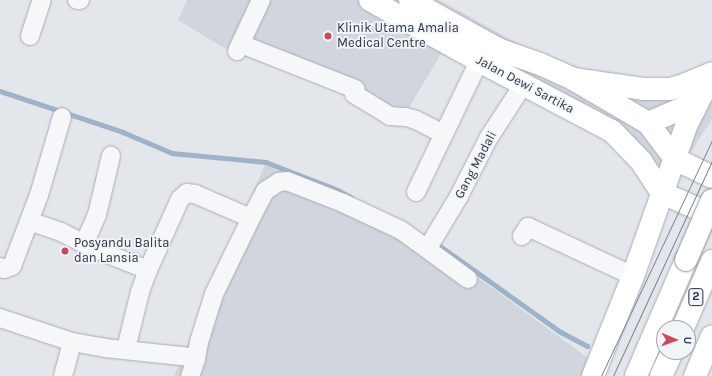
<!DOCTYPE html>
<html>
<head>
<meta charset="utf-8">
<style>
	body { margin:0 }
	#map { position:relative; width:712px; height:376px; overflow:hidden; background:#e3e6eb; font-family:Karla,sans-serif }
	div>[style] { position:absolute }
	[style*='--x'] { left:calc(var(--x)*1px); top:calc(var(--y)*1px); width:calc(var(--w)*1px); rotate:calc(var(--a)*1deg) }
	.built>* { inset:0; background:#d1d5dd }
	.stream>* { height:4.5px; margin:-2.25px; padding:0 2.25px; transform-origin:2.25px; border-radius:2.25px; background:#9eb3ca }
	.roads { filter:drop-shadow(0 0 1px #a8adb5) drop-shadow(0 0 1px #a8adb5) }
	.street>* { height:18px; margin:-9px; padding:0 9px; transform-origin:9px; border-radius:9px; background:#f6f7f9 }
	.primary>* { height:22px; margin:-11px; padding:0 11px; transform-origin:11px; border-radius:11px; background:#fff }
	.highway>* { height:22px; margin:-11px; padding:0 11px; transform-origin:11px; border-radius:11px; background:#fff }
	.tram>* { height:1px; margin:-0.5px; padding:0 0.5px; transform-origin:0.5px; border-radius:0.5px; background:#7c8594 }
	.bridges { filter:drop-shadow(0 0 1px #8a93a1) drop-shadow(0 0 1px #8a93a1) }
	.highway-bridge>* { height:22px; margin:-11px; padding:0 11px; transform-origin:11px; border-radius:11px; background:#fff }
	.dots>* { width:11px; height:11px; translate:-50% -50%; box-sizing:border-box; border:2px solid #f2f5f8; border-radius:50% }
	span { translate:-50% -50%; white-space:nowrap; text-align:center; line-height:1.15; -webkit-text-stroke:3.5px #f2f5f8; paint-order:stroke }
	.shield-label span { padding:1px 3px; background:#f2f5f8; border:1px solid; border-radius:3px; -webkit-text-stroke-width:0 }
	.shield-label { font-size:12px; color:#2b3343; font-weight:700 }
	.poi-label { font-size:13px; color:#2b3343 }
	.left { translate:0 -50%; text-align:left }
	.street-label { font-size:13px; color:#2b3343 }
	.north { position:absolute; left:656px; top:320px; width:40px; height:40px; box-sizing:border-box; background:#f2f5f8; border:1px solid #a2a7b0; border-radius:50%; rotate:92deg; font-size:11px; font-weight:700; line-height:16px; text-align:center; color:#2b3343 }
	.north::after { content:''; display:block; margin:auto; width:14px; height:18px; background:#cd4a5b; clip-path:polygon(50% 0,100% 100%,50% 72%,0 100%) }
</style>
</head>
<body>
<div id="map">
	<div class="built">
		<div style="clip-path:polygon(187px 0,439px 0,519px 44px,649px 96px,712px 101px,712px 119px,676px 175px,441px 54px,398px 126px,323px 72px,234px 54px,178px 20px)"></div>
		<div style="clip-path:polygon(266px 162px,432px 244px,603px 369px,599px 376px,174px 376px)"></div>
	</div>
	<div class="stream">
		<div style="--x:0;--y:91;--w:130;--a:18.4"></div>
		<div style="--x:123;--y:132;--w:53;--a:23.2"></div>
		<div style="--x:172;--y:153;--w:94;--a:5.5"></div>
		<div style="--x:266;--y:162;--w:77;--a:21.3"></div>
		<div style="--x:338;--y:190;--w:16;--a:30"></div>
		<div style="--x:436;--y:243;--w:153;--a:35.5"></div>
		<div style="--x:561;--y:332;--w:30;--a:28"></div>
	</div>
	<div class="roads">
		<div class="street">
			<div style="--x:77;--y:0;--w:3;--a:0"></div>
			<div style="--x:30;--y:36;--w:38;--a:-72"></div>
			<div style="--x:241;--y:44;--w:123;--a:21.5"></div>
			<div style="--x:355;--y:89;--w:5;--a:101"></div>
			<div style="--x:354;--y:94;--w:42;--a:31.4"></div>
			<div style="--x:390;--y:116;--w:16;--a:4"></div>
			<div style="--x:406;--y:117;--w:10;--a:17"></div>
			<div style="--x:416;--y:120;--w:30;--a:27"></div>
			<div style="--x:237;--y:51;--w:56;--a:-64.8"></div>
			<div style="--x:416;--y:192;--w:145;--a:-64.3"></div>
			<div style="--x:29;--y:221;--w:34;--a:19"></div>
			<div style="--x:61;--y:232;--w:33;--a:27"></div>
			<div style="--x:90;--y:247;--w:62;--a:21.6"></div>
			<div style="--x:522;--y:236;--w:11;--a:-56"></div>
			<div style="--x:528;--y:227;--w:116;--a:25"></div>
			<div style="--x:84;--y:244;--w:32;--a:-66"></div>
			<div style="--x:97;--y:215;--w:61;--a:-76.7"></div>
			<div style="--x:429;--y:246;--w:58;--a:-59"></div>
			<div style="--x:459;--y:196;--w:64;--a:-63"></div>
			<div style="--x:488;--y:139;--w:64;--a:-57.1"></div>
			<div style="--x:0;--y:267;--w:4;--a:27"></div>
			<div style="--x:4;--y:269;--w:9;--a:-21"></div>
			<div style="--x:12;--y:266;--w:76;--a:-69.2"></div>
			<div style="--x:39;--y:195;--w:81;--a:-73.6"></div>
			<div style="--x:0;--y:318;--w:76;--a:18.4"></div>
			<div style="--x:72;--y:342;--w:34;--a:10"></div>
			<div style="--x:105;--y:348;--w:86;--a:6"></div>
			<div style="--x:191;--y:357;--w:5;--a:22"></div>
			<div style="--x:196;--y:359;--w:18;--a:109"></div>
			<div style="--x:126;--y:349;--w:59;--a:-76.2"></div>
			<div style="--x:140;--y:292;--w:23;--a:-70"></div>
			<div style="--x:148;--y:270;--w:78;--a:-65.7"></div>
			<div style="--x:180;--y:199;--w:9;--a:-41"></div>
			<div style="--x:187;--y:193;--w:8;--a:7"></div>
			<div style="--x:195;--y:194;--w:56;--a:23.3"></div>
			<div style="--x:246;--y:216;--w:7;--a:-16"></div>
			<div style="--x:253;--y:214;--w:26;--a:-62"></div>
			<div style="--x:265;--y:191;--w:17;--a:-33"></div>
			<div style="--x:279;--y:182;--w:8;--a:-7"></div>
			<div style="--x:287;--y:181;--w:60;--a:21.4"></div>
			<div style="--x:343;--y:203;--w:64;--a:25"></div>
			<div style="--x:401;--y:230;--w:83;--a:36.2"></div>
			<div style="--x:196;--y:359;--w:17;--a:-80"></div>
			<div style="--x:199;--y:342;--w:50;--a:-72.6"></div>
			<div style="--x:214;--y:294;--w:89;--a:-64"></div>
			<div style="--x:63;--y:376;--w:35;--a:-75"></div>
		</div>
		<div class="primary">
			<div style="--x:370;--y:0;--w:125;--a:29.2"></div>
			<div style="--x:479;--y:61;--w:150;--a:27.8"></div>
			<div style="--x:612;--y:131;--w:42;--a:46"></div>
			<div style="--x:641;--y:161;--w:38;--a:57"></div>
			<div style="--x:662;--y:193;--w:55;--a:23.7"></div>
			<div style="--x:410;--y:0;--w:103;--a:29.1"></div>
			<div style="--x:500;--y:50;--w:42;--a:19.3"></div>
			<div style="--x:540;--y:64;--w:36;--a:24"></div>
			<div style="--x:573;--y:79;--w:87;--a:30.4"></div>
			<div style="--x:648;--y:123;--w:45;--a:53.1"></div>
			<div style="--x:675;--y:159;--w:41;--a:25.9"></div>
		</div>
		<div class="highway">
			<div style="--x:573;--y:79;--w:72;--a:8"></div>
			<div style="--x:644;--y:89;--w:26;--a:0"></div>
			<div style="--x:670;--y:89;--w:15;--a:-16"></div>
			<div style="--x:684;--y:85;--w:30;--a:-23"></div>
			<div style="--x:648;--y:123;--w:53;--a:-23.2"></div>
			<div style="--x:683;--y:328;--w:73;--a:-66.6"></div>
			<div style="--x:593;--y:376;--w:108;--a:-68.2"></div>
			<div style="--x:633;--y:276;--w:159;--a:-70.5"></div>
			<div style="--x:686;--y:126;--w:58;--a:-63.4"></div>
			<div style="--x:636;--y:376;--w:126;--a:-66.7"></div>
			<div style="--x:661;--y:376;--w:26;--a:-65"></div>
			<div style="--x:695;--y:376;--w:43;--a:-67"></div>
		</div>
	</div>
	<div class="tram">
		<div style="--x:601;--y:376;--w:261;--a:-64.8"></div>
		<div style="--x:613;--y:376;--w:237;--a:-65.3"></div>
	</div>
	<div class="bridges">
		<div class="highway-bridge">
			<div style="--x:686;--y:260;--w:65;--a:-66.6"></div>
		</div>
	</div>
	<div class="dots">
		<div style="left:328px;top:36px;background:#cd4a5b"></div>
		<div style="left:65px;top:251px;background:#cd4a5b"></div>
	</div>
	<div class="shield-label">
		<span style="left:696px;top:297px">2</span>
	</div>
	<div class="poi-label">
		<span class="left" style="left:337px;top:36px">Klinik Utama Amalia<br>Medical Centre</span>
		<span class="left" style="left:74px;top:251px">Posyandu Balita<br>dan Lansia</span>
	</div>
	<div class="street-label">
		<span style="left:525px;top:85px;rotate:28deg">Jalan Dewi Sartika</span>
		<span style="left:476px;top:165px;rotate:-62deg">Gang Madali</span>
	</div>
	<div class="north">U</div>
</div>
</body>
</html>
